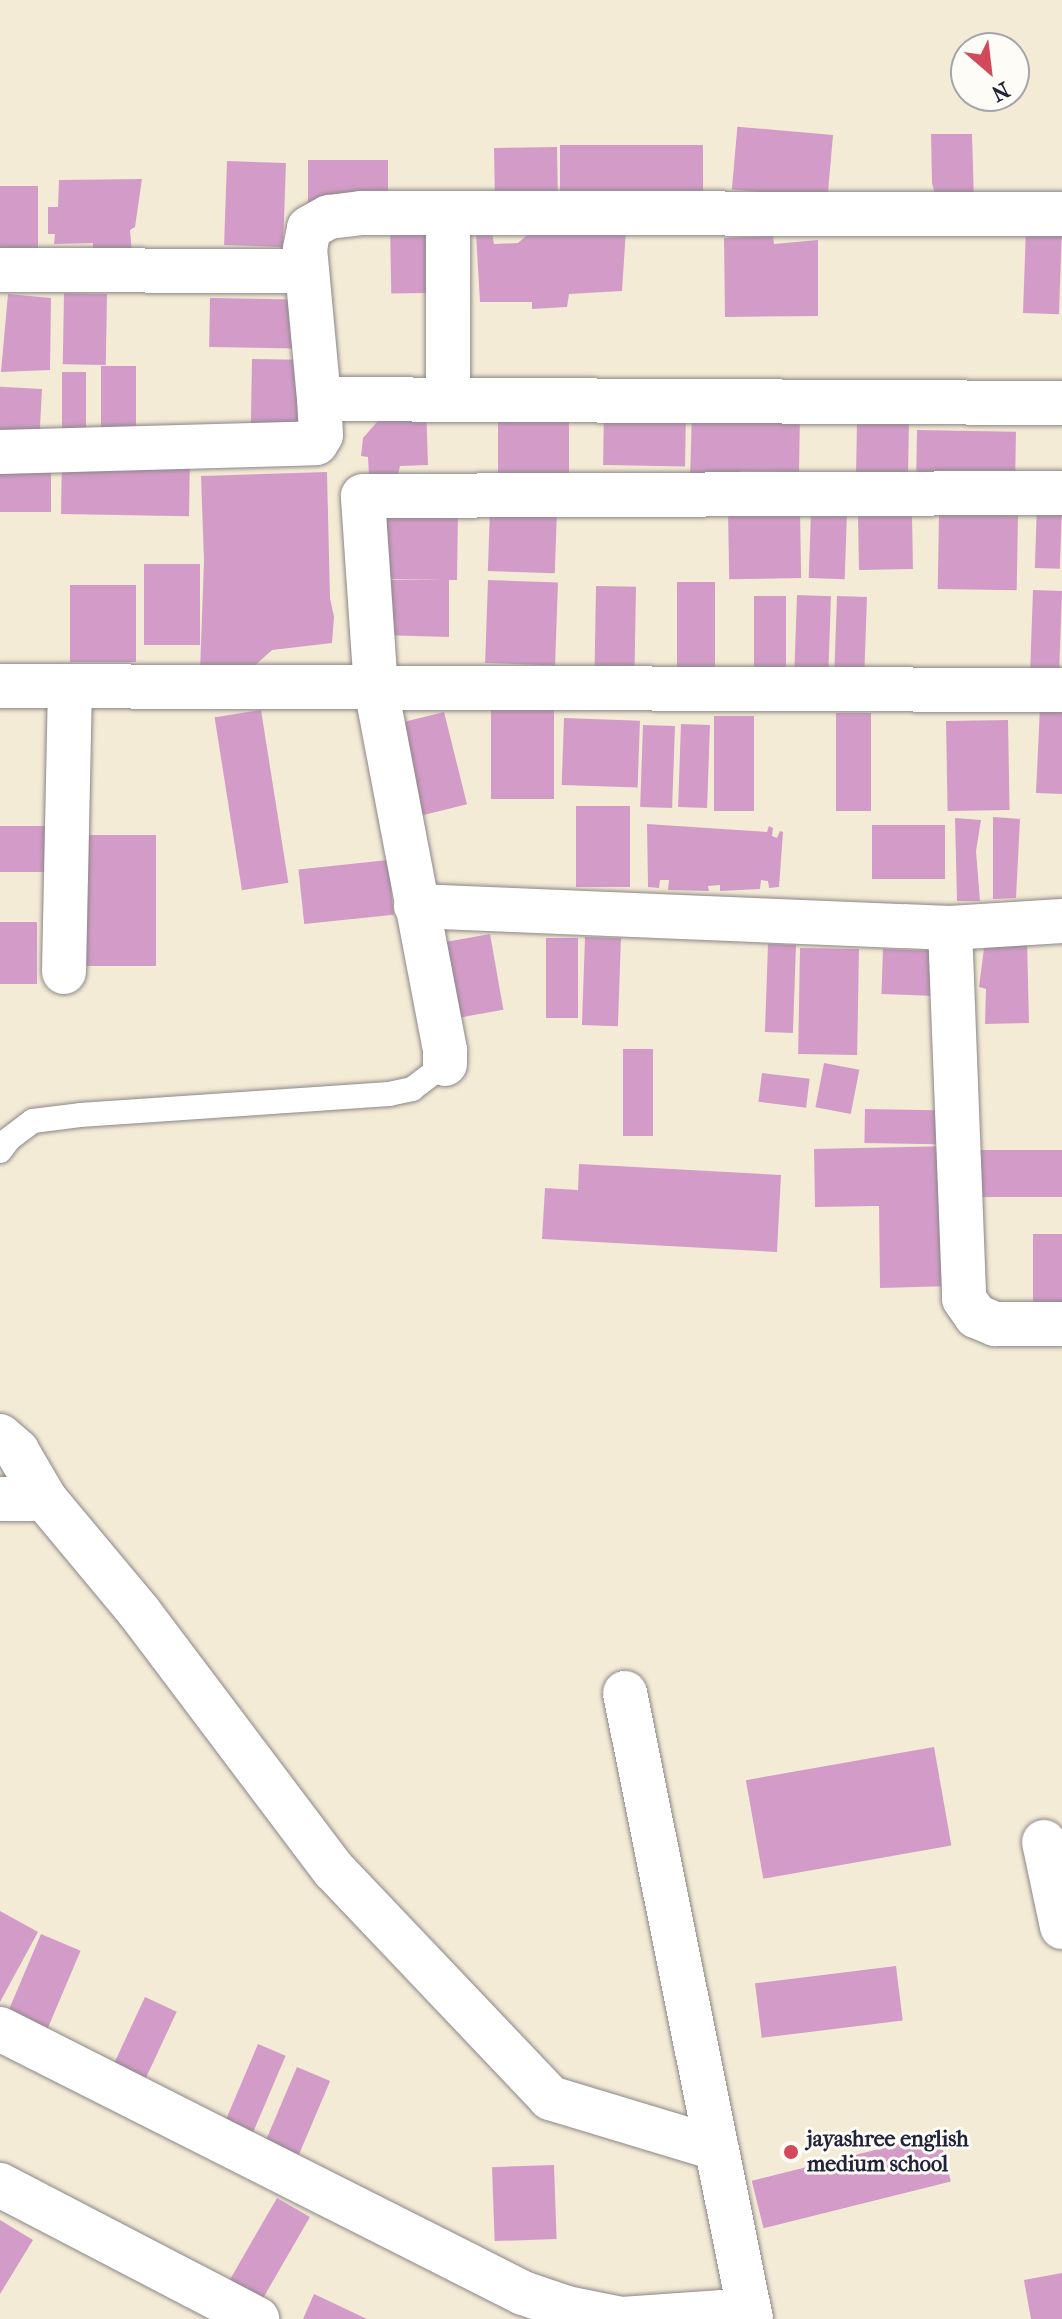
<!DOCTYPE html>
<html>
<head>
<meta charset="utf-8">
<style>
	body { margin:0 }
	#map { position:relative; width:1062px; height:2319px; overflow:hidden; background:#f4ebd6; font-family:"IM FELL French Canon",serif }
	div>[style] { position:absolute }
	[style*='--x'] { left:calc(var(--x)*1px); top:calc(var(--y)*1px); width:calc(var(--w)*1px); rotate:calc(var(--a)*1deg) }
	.building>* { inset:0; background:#d39cc8; transform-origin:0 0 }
	.roads { filter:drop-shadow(0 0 2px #8b8688) drop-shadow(0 0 2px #8b8688) }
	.lane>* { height:24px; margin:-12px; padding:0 12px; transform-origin:12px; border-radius:12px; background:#fff }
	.street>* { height:44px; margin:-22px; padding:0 22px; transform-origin:22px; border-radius:22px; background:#fff }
	.dots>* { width:22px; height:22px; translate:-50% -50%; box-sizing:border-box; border:4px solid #fdfcf7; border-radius:50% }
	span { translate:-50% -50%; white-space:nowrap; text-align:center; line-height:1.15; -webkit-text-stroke:6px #fdfcf7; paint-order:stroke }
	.poi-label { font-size:22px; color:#22223b; font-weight:700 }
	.left { translate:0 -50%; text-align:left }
	.north { position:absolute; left:950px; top:32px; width:80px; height:80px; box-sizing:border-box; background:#fdfcf7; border:2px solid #a5a5ac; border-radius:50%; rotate:152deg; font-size:22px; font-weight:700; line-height:32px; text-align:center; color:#22223b }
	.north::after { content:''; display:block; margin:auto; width:28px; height:36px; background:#d1495b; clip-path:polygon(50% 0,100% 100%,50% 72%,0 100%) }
</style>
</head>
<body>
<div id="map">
	<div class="building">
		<div style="clip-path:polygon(931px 134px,972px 134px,974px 201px,937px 202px,932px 183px)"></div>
		<div style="left:833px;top:135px;width:63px;height:96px;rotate:95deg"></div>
		<div style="left:560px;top:145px;width:143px;height:57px"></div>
		<div style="left:557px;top:147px;width:47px;height:63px;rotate:89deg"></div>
		<div style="left:308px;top:160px;width:80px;height:52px"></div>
		<div style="left:227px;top:161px;width:59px;height:84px;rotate:2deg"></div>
		<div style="clip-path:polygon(142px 179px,135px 227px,130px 230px,132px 254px,93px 253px,93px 243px,54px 244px,55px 234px,48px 234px,48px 207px,58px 207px,59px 180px)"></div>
		<div style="left:0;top:186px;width:38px;height:64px"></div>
		<div style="left:426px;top:222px;width:71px;height:36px;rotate:89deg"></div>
		<div style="left:1026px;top:227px;width:36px;height:86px;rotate:2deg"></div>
		<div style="clip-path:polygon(626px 229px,622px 291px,569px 294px,567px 307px,532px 309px,532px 302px,480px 302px,476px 234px,492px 233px,494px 244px,518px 243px,527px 235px)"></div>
		<div style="clip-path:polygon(773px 236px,774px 244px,818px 240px,818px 316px,725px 317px,724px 238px)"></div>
		<div style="clip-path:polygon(8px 294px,51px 298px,50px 370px,1px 372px)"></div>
		<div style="left:107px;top:294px;width:71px;height:43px;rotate:91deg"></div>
		<div style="left:210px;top:298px;width:85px;height:49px;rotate:1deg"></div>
		<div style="left:252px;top:359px;width:48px;height:76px;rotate:1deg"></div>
		<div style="left:101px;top:366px;width:35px;height:72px"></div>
		<div style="left:62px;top:372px;width:24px;height:71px"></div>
		<div style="left:42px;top:389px;width:53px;height:42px;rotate:93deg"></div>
		<div style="clip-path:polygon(426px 404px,428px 465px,400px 466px,398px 474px,369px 477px,368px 457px,361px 456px,363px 438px,390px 407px)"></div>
		<div style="left:604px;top:410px;width:82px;height:55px;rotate:1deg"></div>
		<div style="clip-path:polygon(692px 411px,800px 413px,799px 472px,740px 471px,740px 479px,690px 478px)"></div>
		<div style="left:498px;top:420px;width:71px;height:68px"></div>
		<div style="left:857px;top:420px;width:52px;height:56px;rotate:1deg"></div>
		<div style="left:917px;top:430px;width:99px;height:43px;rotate:1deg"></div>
		<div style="left:62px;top:456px;width:128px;height:58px;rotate:1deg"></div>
		<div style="clip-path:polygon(327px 472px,330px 598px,334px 617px,332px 643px,272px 650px,251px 669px,200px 671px,204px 561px,201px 476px)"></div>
		<div style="left:0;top:473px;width:51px;height:39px"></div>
		<div style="left:1037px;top:505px;width:25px;height:63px;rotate:2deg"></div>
		<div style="left:490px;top:509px;width:67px;height:62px;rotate:2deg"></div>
		<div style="clip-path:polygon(377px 510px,458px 511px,457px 580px,449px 580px,449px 637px,379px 635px,380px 580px,444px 580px,375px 579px)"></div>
		<div style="left:800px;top:510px;width:68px;height:72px;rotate:89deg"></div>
		<div style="left:811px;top:512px;width:36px;height:66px;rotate:2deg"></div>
		<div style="left:912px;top:514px;width:55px;height:54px;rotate:89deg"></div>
		<div style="left:939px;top:514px;width:79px;height:75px;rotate:1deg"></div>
		<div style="left:144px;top:564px;width:56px;height:81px"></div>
		<div style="left:488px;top:580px;width:70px;height:83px;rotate:2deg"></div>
		<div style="left:677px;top:582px;width:38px;height:88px"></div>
		<div style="left:70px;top:585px;width:66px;height:77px"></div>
		<div style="left:596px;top:586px;width:40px;height:81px;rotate:1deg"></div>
		<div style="left:1033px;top:590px;width:29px;height:85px;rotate:2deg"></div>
		<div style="left:797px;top:595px;width:34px;height:73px;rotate:2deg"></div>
		<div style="left:754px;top:596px;width:32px;height:84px"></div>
		<div style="left:837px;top:596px;width:30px;height:76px;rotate:2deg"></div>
		<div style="clip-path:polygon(1040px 707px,1062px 708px,1062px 794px,1036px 793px)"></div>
		<div style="left:491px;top:708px;width:63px;height:91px"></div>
		<div style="left:261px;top:710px;width:175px;height:47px;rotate:81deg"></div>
		<div style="left:444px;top:712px;width:95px;height:54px;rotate:76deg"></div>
		<div style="left:836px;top:713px;width:35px;height:98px"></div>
		<div style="left:714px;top:716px;width:40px;height:95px"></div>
		<div style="left:564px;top:718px;width:76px;height:67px;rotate:2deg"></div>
		<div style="left:1008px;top:720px;width:90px;height:62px;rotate:89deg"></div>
		<div style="left:681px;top:724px;width:29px;height:83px;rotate:2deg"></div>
		<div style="left:643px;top:725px;width:32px;height:82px;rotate:2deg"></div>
		<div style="left:576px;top:806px;width:54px;height:81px"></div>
		<div style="clip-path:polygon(993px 817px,1020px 819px,1016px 898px,993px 899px)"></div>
		<div style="clip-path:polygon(955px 818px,981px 820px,976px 851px,980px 901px,957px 901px)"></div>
		<div style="clip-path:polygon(647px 824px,767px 832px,769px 826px,773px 828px,772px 836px,777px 838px,780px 831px,783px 832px,779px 887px,769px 888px,768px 881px,761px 880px,760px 889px,720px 891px,720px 885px,708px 886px,709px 891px,668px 890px,669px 880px,660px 880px,659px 888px,648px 887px)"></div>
		<div style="left:945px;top:825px;width:54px;height:73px;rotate:90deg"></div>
		<div style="left:46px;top:826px;width:46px;height:46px;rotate:90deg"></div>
		<div style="left:156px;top:835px;width:131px;height:79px;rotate:90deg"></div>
		<div style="left:388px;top:860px;width:55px;height:90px;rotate:84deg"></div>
		<div style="left:0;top:922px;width:37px;height:62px"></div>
		<div style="clip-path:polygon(986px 933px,1027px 938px,1029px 1023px,985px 1024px,986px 989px,979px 987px)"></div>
		<div style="left:490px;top:934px;width:77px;height:44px;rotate:80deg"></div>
		<div style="left:585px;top:937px;width:36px;height:88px;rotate:2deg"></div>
		<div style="left:546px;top:938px;width:32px;height:80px"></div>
		<div style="left:768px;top:944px;width:28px;height:88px;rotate:2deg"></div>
		<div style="left:800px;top:948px;width:59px;height:106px;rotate:1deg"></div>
		<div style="left:883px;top:949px;width:55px;height:45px;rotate:2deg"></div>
		<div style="left:623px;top:1049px;width:30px;height:87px"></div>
		<div style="left:824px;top:1063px;width:36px;height:45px;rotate:11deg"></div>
		<div style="left:762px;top:1073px;width:48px;height:29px;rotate:7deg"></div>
		<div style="left:865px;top:1109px;width:85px;height:34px;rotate:1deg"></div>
		<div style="clip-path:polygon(952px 1146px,954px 1286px,880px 1288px,879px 1206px,815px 1207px,814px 1149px)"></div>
		<div style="left:1062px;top:1150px;width:47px;height:90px;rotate:90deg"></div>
		<div style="clip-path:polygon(579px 1164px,781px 1175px,777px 1252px,542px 1239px,545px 1188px,578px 1190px)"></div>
		<div style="left:1062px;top:1234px;width:74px;height:29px;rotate:90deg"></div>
		<div style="left:934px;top:1747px;width:100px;height:191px;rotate:80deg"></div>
		<div style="clip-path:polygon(0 1911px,38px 1932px,0 2002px)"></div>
		<div style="left:41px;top:1934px;width:43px;height:92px;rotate:23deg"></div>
		<div style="left:896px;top:1966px;width:55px;height:142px;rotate:83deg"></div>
		<div style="left:145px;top:1997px;width:35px;height:89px;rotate:25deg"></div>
		<div style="left:258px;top:2044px;width:30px;height:86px;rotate:23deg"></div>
		<div style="left:297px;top:2067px;width:36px;height:88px;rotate:23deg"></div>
		<div style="left:939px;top:2134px;width:49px;height:193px;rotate:76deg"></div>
		<div style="left:554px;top:2165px;width:74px;height:62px;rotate:88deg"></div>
		<div style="left:277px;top:2198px;width:38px;height:94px;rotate:30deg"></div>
		<div style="clip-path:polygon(0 2220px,33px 2240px,0 2294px)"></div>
		<div style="clip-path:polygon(1062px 2273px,1062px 2319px,1031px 2319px,1024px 2280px)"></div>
		<div style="clip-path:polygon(314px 2294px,367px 2319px,303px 2319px)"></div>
	</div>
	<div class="roads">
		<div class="lane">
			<div style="--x:0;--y:1151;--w:15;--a:-53"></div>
			<div style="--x:9;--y:1139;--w:30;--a:-37"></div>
			<div style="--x:33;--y:1121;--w:47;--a:-7.3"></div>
			<div style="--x:80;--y:1115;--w:310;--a:-3.9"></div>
			<div style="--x:389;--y:1094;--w:24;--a:-12"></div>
			<div style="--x:412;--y:1089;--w:41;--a:-37.1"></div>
		</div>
		<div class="street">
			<div style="--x:448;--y:213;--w:187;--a:90"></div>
			<div style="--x:0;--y:270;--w:307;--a:0.2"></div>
			<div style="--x:319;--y:399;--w:743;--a:0.31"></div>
			<div style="--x:0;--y:452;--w:316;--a:-1.6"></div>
			<div style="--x:316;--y:443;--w:9;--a:-58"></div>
			<div style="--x:321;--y:435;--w:36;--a:-93"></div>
			<div style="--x:319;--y:399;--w:151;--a:-95.3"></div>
			<div style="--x:305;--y:249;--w:21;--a:-79"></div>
			<div style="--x:309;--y:228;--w:23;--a:-29"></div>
			<div style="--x:329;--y:217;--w:32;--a:-7"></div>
			<div style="--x:361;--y:213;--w:701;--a:0.08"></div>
			<div style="--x:0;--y:686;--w:1062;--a:0.22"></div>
			<div style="--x:416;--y:906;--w:534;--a:2.36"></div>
			<div style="--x:950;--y:928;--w:112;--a:-3.6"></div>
			<div style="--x:950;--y:928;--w:371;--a:87.8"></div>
			<div style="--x:964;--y:1299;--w:21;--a:55"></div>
			<div style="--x:976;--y:1316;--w:21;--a:23"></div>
			<div style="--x:995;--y:1324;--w:67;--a:0"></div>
			<div style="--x:64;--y:972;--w:286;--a:-88.8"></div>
			<div style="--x:445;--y:1064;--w:14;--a:-90"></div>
			<div style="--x:445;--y:1050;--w:368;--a:-100.8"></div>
			<div style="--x:376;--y:689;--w:193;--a:-93.9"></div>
			<div style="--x:363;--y:496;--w:699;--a:-0.25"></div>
			<div style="--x:0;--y:1436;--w:23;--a:41"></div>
			<div style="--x:17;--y:1451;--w:56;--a:59.7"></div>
			<div style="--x:45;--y:1499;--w:148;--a:50.2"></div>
			<div style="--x:140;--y:1613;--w:322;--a:53"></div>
			<div style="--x:334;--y:1870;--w:314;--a:46.5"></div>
			<div style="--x:550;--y:2098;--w:173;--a:16.8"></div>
			<div style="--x:0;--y:1499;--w:45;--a:0"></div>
			<div style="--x:625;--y:1693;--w:639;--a:78.62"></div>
			<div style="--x:1044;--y:1842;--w:87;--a:78"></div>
			<div style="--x:0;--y:2029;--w:586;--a:26.78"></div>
			<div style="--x:523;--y:2293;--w:46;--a:18.8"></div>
			<div style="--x:567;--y:2308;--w:56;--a:11.3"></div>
			<div style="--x:0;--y:2185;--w:290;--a:27.5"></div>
			<div style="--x:622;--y:2319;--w:101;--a:-4"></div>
			<div style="--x:723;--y:2312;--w:17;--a:24"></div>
		</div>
	</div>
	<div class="dots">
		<div style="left:791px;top:2152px;background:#d1495b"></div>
	</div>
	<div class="poi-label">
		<span class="left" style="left:807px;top:2152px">jayashree english<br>medium school</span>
	</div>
	<div class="north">N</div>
</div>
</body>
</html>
